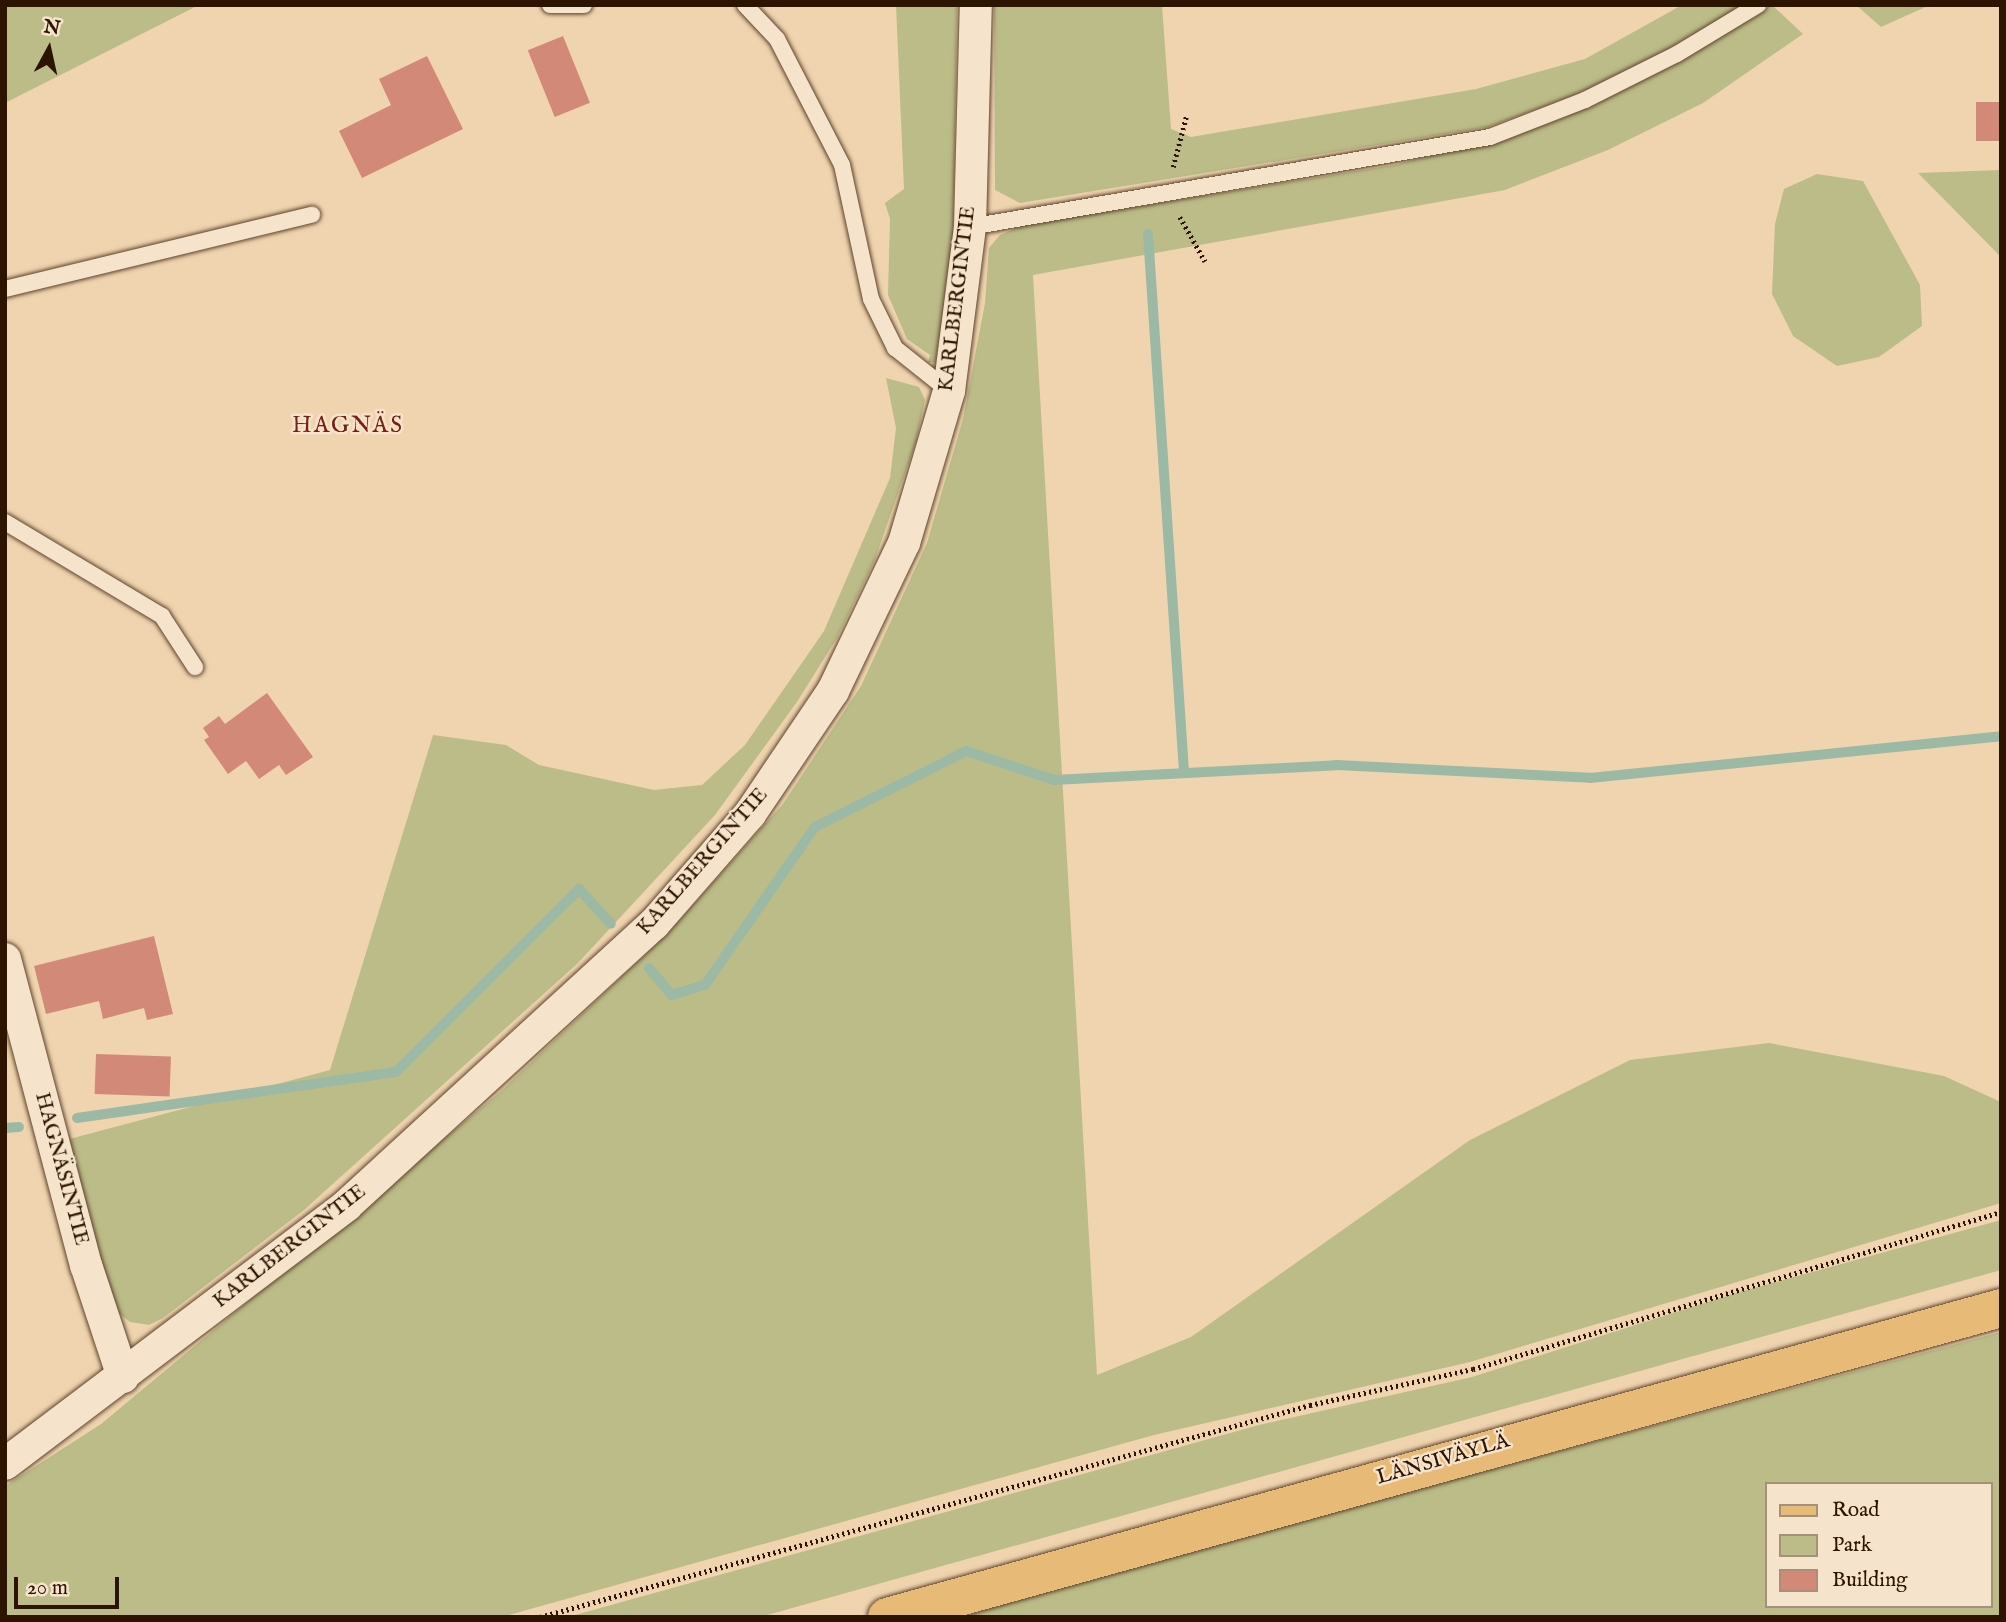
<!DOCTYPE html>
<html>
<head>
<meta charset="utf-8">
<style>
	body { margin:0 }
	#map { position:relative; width:2006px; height:1622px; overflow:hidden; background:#f0d4af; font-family:"IM FELL English",serif }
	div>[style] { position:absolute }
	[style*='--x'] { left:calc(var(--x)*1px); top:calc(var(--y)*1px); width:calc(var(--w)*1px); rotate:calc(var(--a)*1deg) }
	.green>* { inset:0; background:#bcbc88 }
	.stream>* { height:10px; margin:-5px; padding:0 5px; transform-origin:5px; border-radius:5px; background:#9bb9a5 }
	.building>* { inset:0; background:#d38978; transform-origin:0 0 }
	.path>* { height:4.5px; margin-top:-2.25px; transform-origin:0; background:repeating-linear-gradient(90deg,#2c1400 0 2px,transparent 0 5.5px) }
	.roads { filter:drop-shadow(0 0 2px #5d442c) drop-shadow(0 0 2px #5d442c) }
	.lane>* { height:16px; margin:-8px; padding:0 8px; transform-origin:8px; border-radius:8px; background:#f5e3cb }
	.street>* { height:32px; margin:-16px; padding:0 16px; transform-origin:16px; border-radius:16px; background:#f5e3cb }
	.primary>* { height:38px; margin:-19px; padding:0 19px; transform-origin:19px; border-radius:19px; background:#e8ba78 }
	span { translate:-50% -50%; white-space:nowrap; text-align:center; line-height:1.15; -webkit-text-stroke:5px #f5e3cb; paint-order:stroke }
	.street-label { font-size:21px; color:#2c1400 }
	.neighbourhood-label { font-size:23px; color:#7a1f14; letter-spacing:2px }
	.frame { position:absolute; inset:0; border:7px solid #2c1400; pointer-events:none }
	.legend { position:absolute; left:1765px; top:1482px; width:228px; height:126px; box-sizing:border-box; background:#f5e3cb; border:2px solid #a5907a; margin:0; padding:9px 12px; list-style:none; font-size:21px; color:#2c1400 }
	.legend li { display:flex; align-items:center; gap:14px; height:35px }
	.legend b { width:35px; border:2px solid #a5907a }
	.north { position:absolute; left:14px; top:14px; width:70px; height:70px; -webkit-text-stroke:5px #f5e3cb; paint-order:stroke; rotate:8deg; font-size:19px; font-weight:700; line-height:28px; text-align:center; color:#2c1400 }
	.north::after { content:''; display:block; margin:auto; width:24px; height:32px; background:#2c1400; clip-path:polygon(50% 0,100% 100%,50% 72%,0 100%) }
	.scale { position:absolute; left:14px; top:1577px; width:105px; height:32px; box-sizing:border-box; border:4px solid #2c1400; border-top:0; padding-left:9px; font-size:21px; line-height:24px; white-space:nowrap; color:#2c1400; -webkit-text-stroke:5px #f5e3cb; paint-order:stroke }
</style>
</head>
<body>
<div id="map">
	<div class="green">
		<div style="clip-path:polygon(5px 5px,199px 5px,5px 103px)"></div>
		<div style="clip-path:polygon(896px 5px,957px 5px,953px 241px,936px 363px,928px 362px,930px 355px,907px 339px,888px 295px,890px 219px,885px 203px,904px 189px)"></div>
		<div style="clip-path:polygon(994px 5px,1162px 5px,1171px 129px,1191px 137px,1476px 89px,1585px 59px,1682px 5px,1742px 6px,1657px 56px,1580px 93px,1488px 127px,1020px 203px,995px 190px)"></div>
		<div style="clip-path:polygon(1772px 5px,1803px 34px,1703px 103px,1608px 150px,1505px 190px,1033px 275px,1097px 1375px,1191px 1337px,1470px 1140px,1630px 1060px,1769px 1043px,1944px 1076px,2001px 1102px,2001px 1203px,1470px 1362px,1154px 1435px,502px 1617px,5px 1617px,5px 1486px,101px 1424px,499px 1093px,667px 934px,783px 804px,861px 686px,927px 543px,963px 419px,985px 303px,989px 248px,1000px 235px,1023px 225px,1394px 165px,1506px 137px,1606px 99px)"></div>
		<div style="clip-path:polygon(1856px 5px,1930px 5px,1881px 27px)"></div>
		<div style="clip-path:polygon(2001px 170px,2001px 257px,1918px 173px)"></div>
		<div style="clip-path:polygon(1817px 174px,1863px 181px,1920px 285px,1922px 326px,1879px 357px,1837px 366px,1793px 336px,1772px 294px,1775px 224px,1784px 189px)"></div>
		<div style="clip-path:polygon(886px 378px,919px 387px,925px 400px,916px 442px,874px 562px,837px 638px,797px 702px,715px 815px,578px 963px,304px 1210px,163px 1318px,149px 1325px,130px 1322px,116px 1311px,62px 1141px,330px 1070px,433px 735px,506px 745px,539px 765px,654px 790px,702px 785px,745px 745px,824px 631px,890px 478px,896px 428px)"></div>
		<div style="clip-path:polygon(2001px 1220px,2001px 1270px,760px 1617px,568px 1617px,1259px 1425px,1472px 1377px,1736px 1293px)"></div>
		<div style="clip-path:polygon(evenodd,2001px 1332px,2001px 1617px,960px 1617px,1281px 1526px,2001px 1332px,1766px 1484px,1990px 1484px,1990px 1606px,1766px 1606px,1766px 1484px)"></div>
	</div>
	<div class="stream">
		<div style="--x:1148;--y:234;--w:539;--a:86.17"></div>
		<div style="--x:649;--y:968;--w:35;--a:50"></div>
		<div style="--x:672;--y:995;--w:34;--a:-17"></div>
		<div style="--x:705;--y:985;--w:193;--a:-55.2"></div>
		<div style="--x:815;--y:827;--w:169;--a:-26.7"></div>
		<div style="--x:966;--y:751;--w:93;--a:18.2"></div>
		<div style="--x:1054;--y:780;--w:283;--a:-3"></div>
		<div style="--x:1337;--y:765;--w:253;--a:2.9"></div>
		<div style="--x:1590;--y:778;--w:413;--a:-5.8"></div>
		<div style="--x:77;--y:1118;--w:322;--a:-8.2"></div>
		<div style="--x:396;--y:1072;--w:259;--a:-45"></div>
		<div style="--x:579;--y:889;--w:47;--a:47.6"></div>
		<div style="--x:5;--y:1128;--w:14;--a:-4"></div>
	</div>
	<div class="building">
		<div style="left:563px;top:36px;width:72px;height:38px;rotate:68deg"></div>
		<div style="clip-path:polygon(427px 56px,463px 129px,362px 178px,339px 131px,391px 105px,379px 79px)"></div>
		<div style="left:2001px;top:102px;width:39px;height:25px;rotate:90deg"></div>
		<div style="clip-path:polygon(267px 693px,313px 757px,286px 775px,279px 765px,259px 779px,246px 761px,228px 774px,204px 740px,209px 737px,203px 728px,219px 716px,225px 724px)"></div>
		<div style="clip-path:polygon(154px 936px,173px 1014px,147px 1020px,144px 1008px,103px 1019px,99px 1001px,46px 1014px,34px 966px)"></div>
		<div style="left:96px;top:1054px;width:75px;height:40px;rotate:2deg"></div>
	</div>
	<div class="path">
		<div style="--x:1173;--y:167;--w:52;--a:-75.4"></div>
		<div style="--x:1180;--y:217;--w:51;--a:60.4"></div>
		<div style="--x:540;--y:1617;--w:799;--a:-15.39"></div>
		<div style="--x:1310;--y:1405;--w:167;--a:-12.5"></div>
		<div style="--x:1473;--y:1369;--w:551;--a:-16.56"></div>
	</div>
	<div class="roads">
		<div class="lane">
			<div style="--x:550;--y:5;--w:34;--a:0"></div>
			<div style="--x:745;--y:5;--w:47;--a:46.7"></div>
			<div style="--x:777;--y:39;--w:142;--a:62.7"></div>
			<div style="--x:842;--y:165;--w:137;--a:77.8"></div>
			<div style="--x:871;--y:299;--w:55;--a:63.9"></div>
			<div style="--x:895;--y:348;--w:69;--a:38.5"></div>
			<div style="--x:970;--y:227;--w:528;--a:-9.82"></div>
			<div style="--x:1490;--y:137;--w:102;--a:-21.3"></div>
			<div style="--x:1585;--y:100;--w:103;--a:-26.6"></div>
			<div style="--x:1677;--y:54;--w:95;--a:-31.2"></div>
			<div style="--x:5;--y:289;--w:316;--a:-13.6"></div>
			<div style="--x:5;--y:522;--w:183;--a:30.9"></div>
			<div style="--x:162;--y:616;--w:61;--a:57.1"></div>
		</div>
		<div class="street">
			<div style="--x:5;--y:959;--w:317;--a:75.2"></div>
			<div style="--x:86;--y:1265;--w:118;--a:71.7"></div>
			<div style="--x:5;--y:1464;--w:429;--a:-37.1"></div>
			<div style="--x:347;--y:1205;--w:416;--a:-42.5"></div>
			<div style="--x:654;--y:924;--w:146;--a:-48.9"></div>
			<div style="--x:750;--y:814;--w:148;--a:-56"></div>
			<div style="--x:833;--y:691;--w:164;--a:-64.4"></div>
			<div style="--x:904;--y:543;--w:159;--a:-73.5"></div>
			<div style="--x:949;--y:391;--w:165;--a:-82.7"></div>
			<div style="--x:970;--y:227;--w:222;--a:-88.5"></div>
		</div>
		<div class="primary">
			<div style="--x:887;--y:1617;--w:1156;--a:-15.5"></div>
		</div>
	</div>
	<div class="street-label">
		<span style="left:958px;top:299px;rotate:-83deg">KARLBERGINTIE</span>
		<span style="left:703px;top:862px;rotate:-49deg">KARLBERGINTIE</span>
		<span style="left:61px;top:1169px;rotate:75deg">HAGNÄSINTIE</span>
		<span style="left:290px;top:1247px;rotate:-38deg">KARLBERGINTIE</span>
		<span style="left:1443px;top:1460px;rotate:-16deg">LÄNSIVÄYLÄ</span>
	</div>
	<div class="neighbourhood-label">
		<span style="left:348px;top:426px">HAGNÄS</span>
	</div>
	<div class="frame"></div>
	<ul class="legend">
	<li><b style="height:9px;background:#e8ba78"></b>Road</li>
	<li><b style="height:19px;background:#bcbc88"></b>Park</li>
	<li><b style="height:19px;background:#d38978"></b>Building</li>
	</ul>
	<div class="north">N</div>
	<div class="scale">20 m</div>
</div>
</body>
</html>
